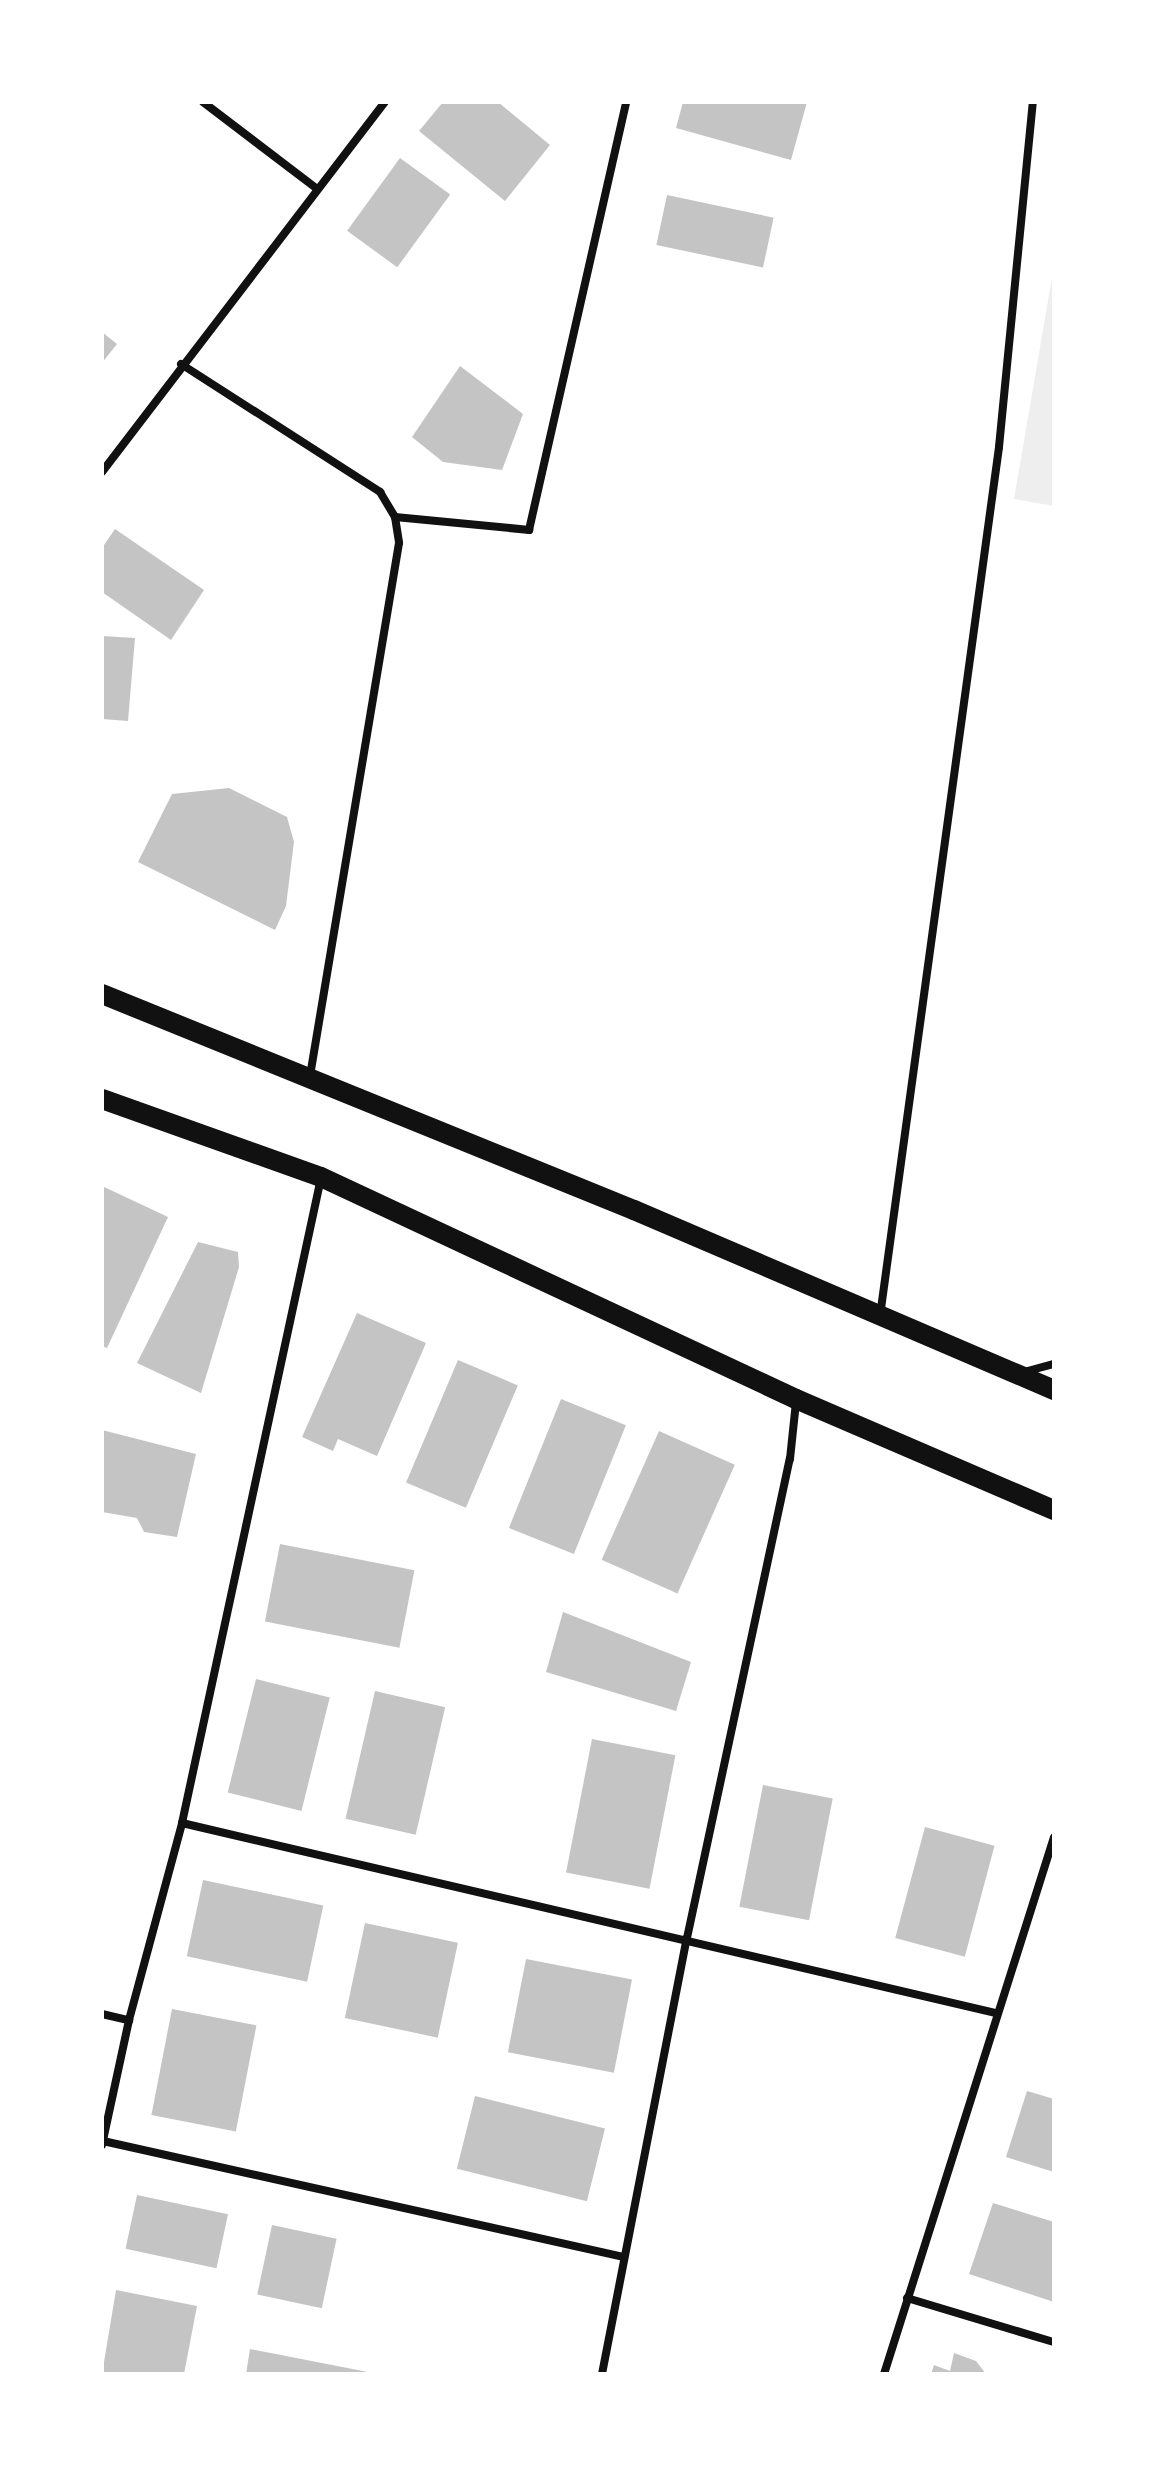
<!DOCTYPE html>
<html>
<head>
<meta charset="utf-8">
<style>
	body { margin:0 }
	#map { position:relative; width:1156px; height:2476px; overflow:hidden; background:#fff; font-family:"PT Sans Narrow",sans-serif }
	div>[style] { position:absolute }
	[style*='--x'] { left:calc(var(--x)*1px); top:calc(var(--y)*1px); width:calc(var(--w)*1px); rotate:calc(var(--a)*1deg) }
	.green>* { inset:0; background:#eee }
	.building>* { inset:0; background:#c4c4c4; transform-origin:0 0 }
	.minor>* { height:8px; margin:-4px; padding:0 4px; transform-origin:4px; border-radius:4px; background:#111 }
	.primary>* { height:20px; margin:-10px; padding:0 10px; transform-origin:10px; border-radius:10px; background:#111 }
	span { translate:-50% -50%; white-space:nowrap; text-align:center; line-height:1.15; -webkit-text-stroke:8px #fff; paint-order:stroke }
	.frame { position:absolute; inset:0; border:104px solid #fff; pointer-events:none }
</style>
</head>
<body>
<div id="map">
	<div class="green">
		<div style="clip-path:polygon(1054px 266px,1054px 506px,1014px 499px)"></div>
	</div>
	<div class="building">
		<div style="clip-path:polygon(443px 102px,498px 102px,550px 145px,505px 201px,419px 131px)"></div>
		<div style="clip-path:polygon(683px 102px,807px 102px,791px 160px,676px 128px)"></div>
		<div style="left:400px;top:158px;width:62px;height:90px;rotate:36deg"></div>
		<div style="left:667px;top:195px;width:109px;height:51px;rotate:12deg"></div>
		<div style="clip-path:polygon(102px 332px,117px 344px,102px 363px)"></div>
		<div style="clip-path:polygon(460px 366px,523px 414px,502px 470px,443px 462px,412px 437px)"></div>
		<div style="clip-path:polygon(115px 529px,204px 590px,171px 640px,102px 592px,102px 548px)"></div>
		<div style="clip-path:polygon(102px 636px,135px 638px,128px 721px,102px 719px)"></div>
		<div style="clip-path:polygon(229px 788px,287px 817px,294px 842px,286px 906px,275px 930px,138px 862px,172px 794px)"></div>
		<div style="clip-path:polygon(102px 1186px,168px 1217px,107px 1348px,102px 1346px)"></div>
		<div style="clip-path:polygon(198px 1242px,238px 1252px,239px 1267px,201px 1393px,137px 1363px)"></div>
		<div style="clip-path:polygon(357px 1313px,426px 1343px,377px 1456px,338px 1439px,333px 1451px,302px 1437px)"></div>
		<div style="left:458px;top:1360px;width:65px;height:133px;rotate:23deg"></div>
		<div style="left:561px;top:1399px;width:70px;height:139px;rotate:22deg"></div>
		<div style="clip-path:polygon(102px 1430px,196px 1454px,177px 1537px,144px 1532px,137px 1518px,102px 1512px)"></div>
		<div style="left:659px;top:1431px;width:83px;height:141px;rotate:24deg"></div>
		<div style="left:280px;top:1544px;width:137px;height:79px;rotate:11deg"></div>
		<div style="clip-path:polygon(563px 1612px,691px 1662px,676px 1711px,546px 1672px)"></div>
		<div style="left:256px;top:1679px;width:76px;height:117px;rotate:14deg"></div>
		<div style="left:375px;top:1691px;width:72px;height:131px;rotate:13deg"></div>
		<div style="left:592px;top:1739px;width:85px;height:136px;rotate:11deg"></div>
		<div style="left:763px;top:1785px;width:71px;height:124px;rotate:11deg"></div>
		<div style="left:925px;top:1827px;width:72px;height:115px;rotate:15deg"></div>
		<div style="left:203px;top:1880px;width:123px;height:78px;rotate:12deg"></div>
		<div style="left:365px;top:1923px;width:95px;height:97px;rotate:12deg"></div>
		<div style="left:526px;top:1959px;width:108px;height:95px;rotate:11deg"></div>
		<div style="left:172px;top:2009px;width:86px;height:108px;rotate:11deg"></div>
		<div style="clip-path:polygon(1027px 2091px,1054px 2099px,1054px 2172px,1006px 2157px)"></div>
		<div style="left:475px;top:2096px;width:134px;height:75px;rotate:14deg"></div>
		<div style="left:137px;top:2195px;width:93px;height:55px;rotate:12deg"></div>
		<div style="clip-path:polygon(993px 2203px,1054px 2222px,1054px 2302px,969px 2274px)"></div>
		<div style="left:272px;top:2225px;width:66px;height:71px;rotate:12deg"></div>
		<div style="clip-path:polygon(116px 2290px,197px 2306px,184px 2374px,102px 2374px)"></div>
		<div style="clip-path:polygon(250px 2349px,373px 2373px,373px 2374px,246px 2374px)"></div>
		<div style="clip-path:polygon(954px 2353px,976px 2361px,986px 2374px,931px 2374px,934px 2365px,950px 2371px)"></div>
	</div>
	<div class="minor">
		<div style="--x:203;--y:102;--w:143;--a:37.3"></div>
		<div style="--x:181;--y:364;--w:237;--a:32.7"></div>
		<div style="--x:380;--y:492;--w:29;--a:59"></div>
		<div style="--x:395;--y:517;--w:26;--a:81"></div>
		<div style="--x:399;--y:543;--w:540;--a:99.48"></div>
		<div style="--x:102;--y:472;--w:466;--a:-52.6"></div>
		<div style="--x:395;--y:517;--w:135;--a:5.5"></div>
		<div style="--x:529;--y:530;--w:439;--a:-77.2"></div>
		<div style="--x:880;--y:1316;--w:877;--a:-82.2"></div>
		<div style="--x:999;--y:447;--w:347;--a:-84.4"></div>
		<div style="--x:1024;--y:1372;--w:31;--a:-15"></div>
		<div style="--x:182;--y:1823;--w:836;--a:13.14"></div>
		<div style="--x:102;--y:2014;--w:28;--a:13"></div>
		<div style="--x:103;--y:2141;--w:534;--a:12.55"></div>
		<div style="--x:102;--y:2145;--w:128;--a:-77.8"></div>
		<div style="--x:129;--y:2020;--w:204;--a:-74.9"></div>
		<div style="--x:182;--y:1823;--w:660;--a:-77.84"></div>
		<div style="--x:907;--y:2298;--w:153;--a:16.7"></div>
		<div style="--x:602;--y:2374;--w:444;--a:-79"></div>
		<div style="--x:687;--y:1938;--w:490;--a:-77.9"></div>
		<div style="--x:790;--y:1459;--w:57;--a:-84"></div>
		<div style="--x:884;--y:2374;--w:563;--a:-72.43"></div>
	</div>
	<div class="primary">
		<div style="--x:102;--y:994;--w:574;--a:22.1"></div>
		<div style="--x:634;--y:1210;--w:457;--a:23.2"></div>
		<div style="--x:102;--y:1099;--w:232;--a:19.6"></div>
		<div style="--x:321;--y:1177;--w:524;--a:25.05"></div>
		<div style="--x:796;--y:1399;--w:281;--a:23.3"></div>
	</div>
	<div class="frame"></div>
</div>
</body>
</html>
